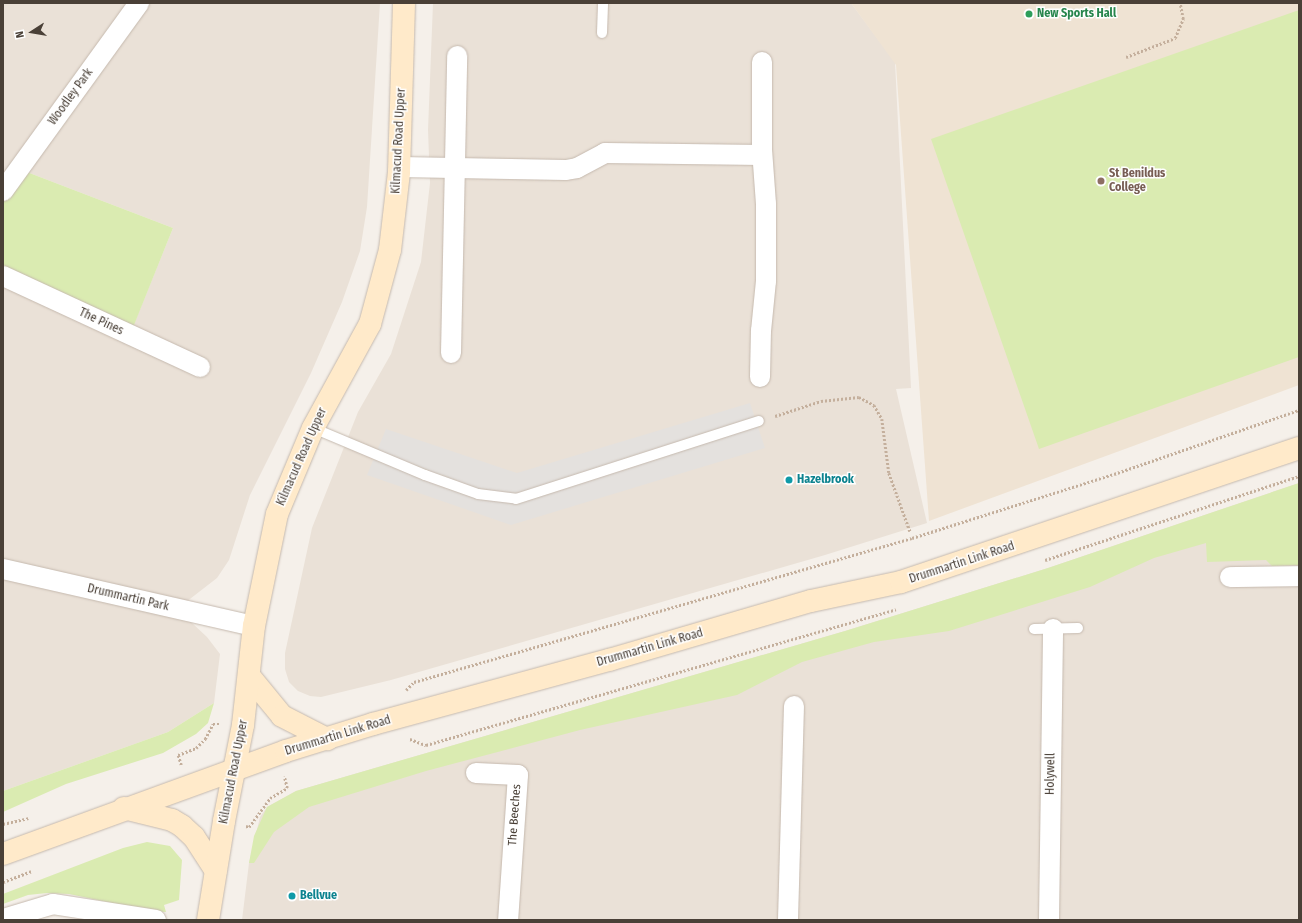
<!DOCTYPE html>
<html>
<head>
<meta charset="utf-8">
<style>
	body { margin:0 }
	#map { position:relative; width:1302px; height:923px; overflow:hidden; background:#f5f0ea; font-family:"Fira Sans Condensed",sans-serif }
	div>[style] { position:absolute }
	[style*='--x'] { left:calc(var(--x)*1px); top:calc(var(--y)*1px); width:calc(var(--w)*1px); rotate:calc(var(--a)*1deg) }
	.residential>* { inset:0; background:#eae1d7 }
	.education>* { inset:0; background:#efe3d3 }
	.green>* { inset:0; background:#daebb1 }
	.parking>* { inset:0; background:#e4e1de }
	.path>* { height:2.5px; margin-top:-1.25px; transform-origin:0; background:repeating-linear-gradient(90deg,#c4af9c 0 2px,transparent 0 4px) }
	.roads { filter:drop-shadow(0 0 1px #c5b9ae) drop-shadow(0 0 1px #c5b9ae) }
	.lane>* { height:10px; margin:-5px; padding:0 5px; transform-origin:5px; border-radius:5px; background:#fff }
	.street>* { height:20px; margin:-10px; padding:0 10px; transform-origin:10px; border-radius:10px; background:#fff }
	.secondary>* { height:22px; margin:-11px; padding:0 11px; transform-origin:11px; border-radius:11px; background:#ffeaca }
	.dots>* { width:11px; height:11px; translate:-50% -50%; box-sizing:border-box; border:2px solid #fff; border-radius:50% }
	span { translate:-50% -50%; white-space:nowrap; text-align:center; line-height:1.15; -webkit-text-stroke:3px #fff; paint-order:stroke }
	.leisure-label { font-size:12px; color:#27864d; font-weight:700 }
	.left { translate:0 -50%; text-align:left }
	.street-label { font-size:12px; color:#4a4037 }
	.education-label { font-size:12px; color:#785e54; font-weight:700 }
	.culture-label { font-size:12px; color:#0d838f; font-weight:700 }
	.frame { position:absolute; inset:0; border:4px solid #4a4037; pointer-events:none }
	.north { position:absolute; left:12px; top:12px; width:40px; height:40px; -webkit-text-stroke:3px #fff; paint-order:stroke; rotate:258deg; font-size:11px; font-weight:700; line-height:16px; text-align:center; color:#4a4037 }
	.north::after { content:''; display:block; margin:auto; width:14px; height:18px; background:#4a4037; clip-path:polygon(50% 0,100% 100%,50% 72%,0 100%) }
</style>
</head>
<body>
<div id="map">
	<div class="residential">
		<div style="clip-path:polygon(3px 3px,380px 3px,367px 207px,360px 251px,342px 302px,311px 373px,250px 495px,229px 560px,217px 578px,177px 609px,207px 637px,220px 654px,214px 703px,168px 732px,3px 791px,3px 276px,130px 334px,173px 228px,19px 169px,3px 191px)"></div>
		<div style="clip-path:polygon(433px 3px,851px 3px,895px 62px,911px 388px,896px 389px,927px 523px,825px 555px,391px 680px,321px 697px,310px 696px,298px 691px,289px 682px,285px 669px,285px 653px,312px 528px,358px 412px,391px 354px,421px 262px,430px 183px,428px 130px)"></div>
		<div style="clip-path:polygon(1299px 483px,1299px 920px,242px 920px,249px 863px,260px 817px,267px 807px,296px 791px,845px 631px,1048px 568px)"></div>
	</div>
	<div class="education">
		<div style="clip-path:polygon(851px 3px,1299px 3px,1299px 385px,929px 521px,896px 65px)"></div>
	</div>
	<div class="green">
		<div style="clip-path:polygon(1299px 10px,1299px 357px,1039px 449px,931px 139px)"></div>
		<div style="clip-path:polygon(19px 169px,173px 228px,130px 335px,3px 276px,3px 191px)"></div>
		<div style="clip-path:polygon(1299px 483px,1299px 565px,1272px 566px,1266px 560px,1207px 562px,1206px 543px,1154px 558px,1090px 587px,949px 631px,874px 642px,802px 662px,737px 695px,580px 730px,426px 771px,309px 807px,274px 832px,254px 863px,249px 863px,254px 836px,267px 807px,296px 791px,845px 631px,1048px 568px)"></div>
		<div style="clip-path:polygon(214px 703px,208px 723px,196px 734px,163px 753px,66px 784px,3px 812px,3px 791px,168px 732px)"></div>
		<div style="clip-path:polygon(147px 842px,170px 846px,182px 860px,179px 900px,164px 905px,166px 912px,150px 911px,69px 894px,47px 893px,28px 895px,3px 904px,3px 894px,123px 848px)"></div>
	</div>
	<div class="parking">
		<div style="clip-path:polygon(750px 403px,765px 448px,511px 525px,367px 475px,386px 429px,517px 473px)"></div>
	</div>
	<div class="path">
		<div style="--x:1126;--y:57;--w:53;--a:-21.2"></div>
		<div style="--x:1175;--y:38;--w:21;--a:-67"></div>
		<div style="--x:1183;--y:19;--w:16;--a:-101"></div>
		<div style="--x:775;--y:416;--w:48;--a:-18.1"></div>
		<div style="--x:821;--y:401;--w:38;--a:-6"></div>
		<div style="--x:859;--y:397;--w:17;--a:28"></div>
		<div style="--x:874;--y:405;--w:16;--a:60"></div>
		<div style="--x:882;--y:419;--w:54;--a:82.6"></div>
		<div style="--x:889;--y:473;--w:62;--a:70.1"></div>
		<div style="--x:1045;--y:560;--w:268;--a:-18.3"></div>
		<div style="--x:406;--y:690;--w:11;--a:-45"></div>
		<div style="--x:414;--y:682;--w:518;--a:-16.13"></div>
		<div style="--x:912;--y:538;--w:212;--a:-17.6"></div>
		<div style="--x:1114;--y:474;--w:196;--a:-19.1"></div>
		<div style="--x:410;--y:739;--w:17;--a:21"></div>
		<div style="--x:426;--y:745;--w:489;--a:-16.1"></div>
		<div style="--x:181;--y:765;--w:10;--a:-107"></div>
		<div style="--x:178;--y:755;--w:19;--a:-21"></div>
		<div style="--x:196;--y:748;--w:13;--a:-45"></div>
		<div style="--x:205;--y:739;--w:17;--a:-62"></div>
		<div style="--x:213;--y:724;--w:8;--a:0"></div>
		<div style="--x:3;--y:824;--w:26;--a:-13"></div>
		<div style="--x:246;--y:826;--w:3;--a:18"></div>
		<div style="--x:249;--y:827;--w:36;--a:-54"></div>
		<div style="--x:270;--y:798;--w:20;--a:-30"></div>
		<div style="--x:287;--y:788;--w:12;--a:-104"></div>
		<div style="--x:3;--y:882;--w:30;--a:-21"></div>
	</div>
	<div class="roads">
		<div class="lane">
			<div style="--x:602;--y:33;--w:30;--a:-88"></div>
			<div style="--x:313;--y:428;--w:121;--a:22.8"></div>
			<div style="--x:425;--y:475;--w:56;--a:19.7"></div>
			<div style="--x:478;--y:494;--w:38;--a:7"></div>
			<div style="--x:516;--y:499;--w:255;--a:-17.8"></div>
			<div style="--x:1034;--y:629;--w:44;--a:-1.3"></div>
		</div>
		<div class="street">
			<div style="--x:399;--y:167;--w:167;--a:1"></div>
			<div style="--x:566;--y:170;--w:11;--a:-10"></div>
			<div style="--x:577;--y:168;--w:32;--a:-28"></div>
			<div style="--x:605;--y:153;--w:157;--a:0.7"></div>
			<div style="--x:3;--y:191;--w:232;--a:-54.1"></div>
			<div style="--x:3;--y:276;--w:217;--a:24.8"></div>
			<div style="--x:451;--y:353;--w:297;--a:-88.8"></div>
			<div style="--x:760;--y:377;--w:46;--a:-88.8"></div>
			<div style="--x:761;--y:331;--w:50;--a:-84.3"></div>
			<div style="--x:766;--y:281;--w:77;--a:-90"></div>
			<div style="--x:766;--y:204;--w:55;--a:-94.2"></div>
			<div style="--x:762;--y:149;--w:87;--a:-90"></div>
			<div style="--x:3;--y:569;--w:257;--a:12.8"></div>
			<div style="--x:1230;--y:577;--w:69;--a:-0.8"></div>
			<div style="--x:476;--y:773;--w:42;--a:2.7"></div>
			<div style="--x:518;--y:775;--w:145;--a:93.9"></div>
			<div style="--x:3;--y:919;--w:52;--a:-16.7"></div>
			<div style="--x:53;--y:904;--w:104;--a:8.8"></div>
			<div style="--x:788;--y:920;--w:214;--a:-88.4"></div>
			<div style="--x:1049;--y:920;--w:291;--a:-89.2"></div>
		</div>
		<div class="secondary">
			<div style="--x:250;--y:677;--w:50;--a:50.6"></div>
			<div style="--x:282;--y:716;--w:51;--a:27.1"></div>
			<div style="--x:124;--y:808;--w:49;--a:14"></div>
			<div style="--x:172;--y:820;--w:12;--a:31"></div>
			<div style="--x:182;--y:826;--w:16;--a:43"></div>
			<div style="--x:194;--y:837;--w:40;--a:57.1"></div>
			<div style="--x:3;--y:854;--w:301;--a:-20"></div>
			<div style="--x:286;--y:751;--w:91;--a:-17.2"></div>
			<div style="--x:373;--y:724;--w:245;--a:-15.2"></div>
			<div style="--x:609;--y:660;--w:210;--a:-16.3"></div>
			<div style="--x:811;--y:601;--w:92;--a:-11.9"></div>
			<div style="--x:901;--y:582;--w:420;--a:-18.6"></div>
			<div style="--x:208;--y:920;--w:100;--a:-80.8"></div>
			<div style="--x:224;--y:821;--w:98;--a:-78.8"></div>
			<div style="--x:243;--y:725;--w:100;--a:-83.7"></div>
			<div style="--x:254;--y:626;--w:114;--a:-78.4"></div>
			<div style="--x:277;--y:514;--w:93;--a:-67.3"></div>
			<div style="--x:313;--y:428;--w:119;--a:-61.3"></div>
			<div style="--x:370;--y:324;--w:77;--a:-74.9"></div>
			<div style="--x:390;--y:250;--w:79;--a:-83.4"></div>
			<div style="--x:399;--y:172;--w:169;--a:-88.3"></div>
		</div>
	</div>
	<div class="dots">
		<div style="left:1029px;top:14px;background:#2e9e5b"></div>
		<div style="left:1101px;top:181px;background:#8d6e63"></div>
		<div style="left:789px;top:480px;background:#0f9aa8"></div>
		<div style="left:292px;top:896px;background:#0f9aa8"></div>
	</div>
	<div class="leisure-label">
		<span class="left" style="left:1037px;top:14px">New Sports Hall</span>
	</div>
	<div class="street-label">
		<span style="left:71px;top:97px;rotate:-54deg">Woodley Park</span>
		<span style="left:399px;top:141px;rotate:-87deg">Kilmacud Road Upper</span>
		<span style="left:101px;top:322px;rotate:25deg">The Pines</span>
		<span style="left:302px;top:457px;rotate:-66deg">Kilmacud Road Upper</span>
		<span style="left:962px;top:563px;rotate:-18deg">Drummartin Link Road</span>
		<span style="left:128px;top:598px;rotate:13deg">Drummartin Park</span>
		<span style="left:650px;top:648px;rotate:-16deg">Drummartin Link Road</span>
		<span style="left:338px;top:736px;rotate:-17deg">Drummartin Link Road</span>
		<span style="left:234px;top:772px;rotate:-79deg">Kilmacud Road Upper</span>
		<span style="left:1051px;top:774px;rotate:-89deg">Holywell</span>
		<span style="left:515px;top:815px;rotate:-86deg">The Beeches</span>
	</div>
	<div class="education-label">
		<span class="left" style="left:1109px;top:181px">St Benildus<br>College</span>
	</div>
	<div class="culture-label">
		<span class="left" style="left:797px;top:480px">Hazelbrook</span>
		<span class="left" style="left:300px;top:896px">Bellvue</span>
	</div>
	<div class="frame"></div>
	<div class="north">N</div>
</div>
</body>
</html>
